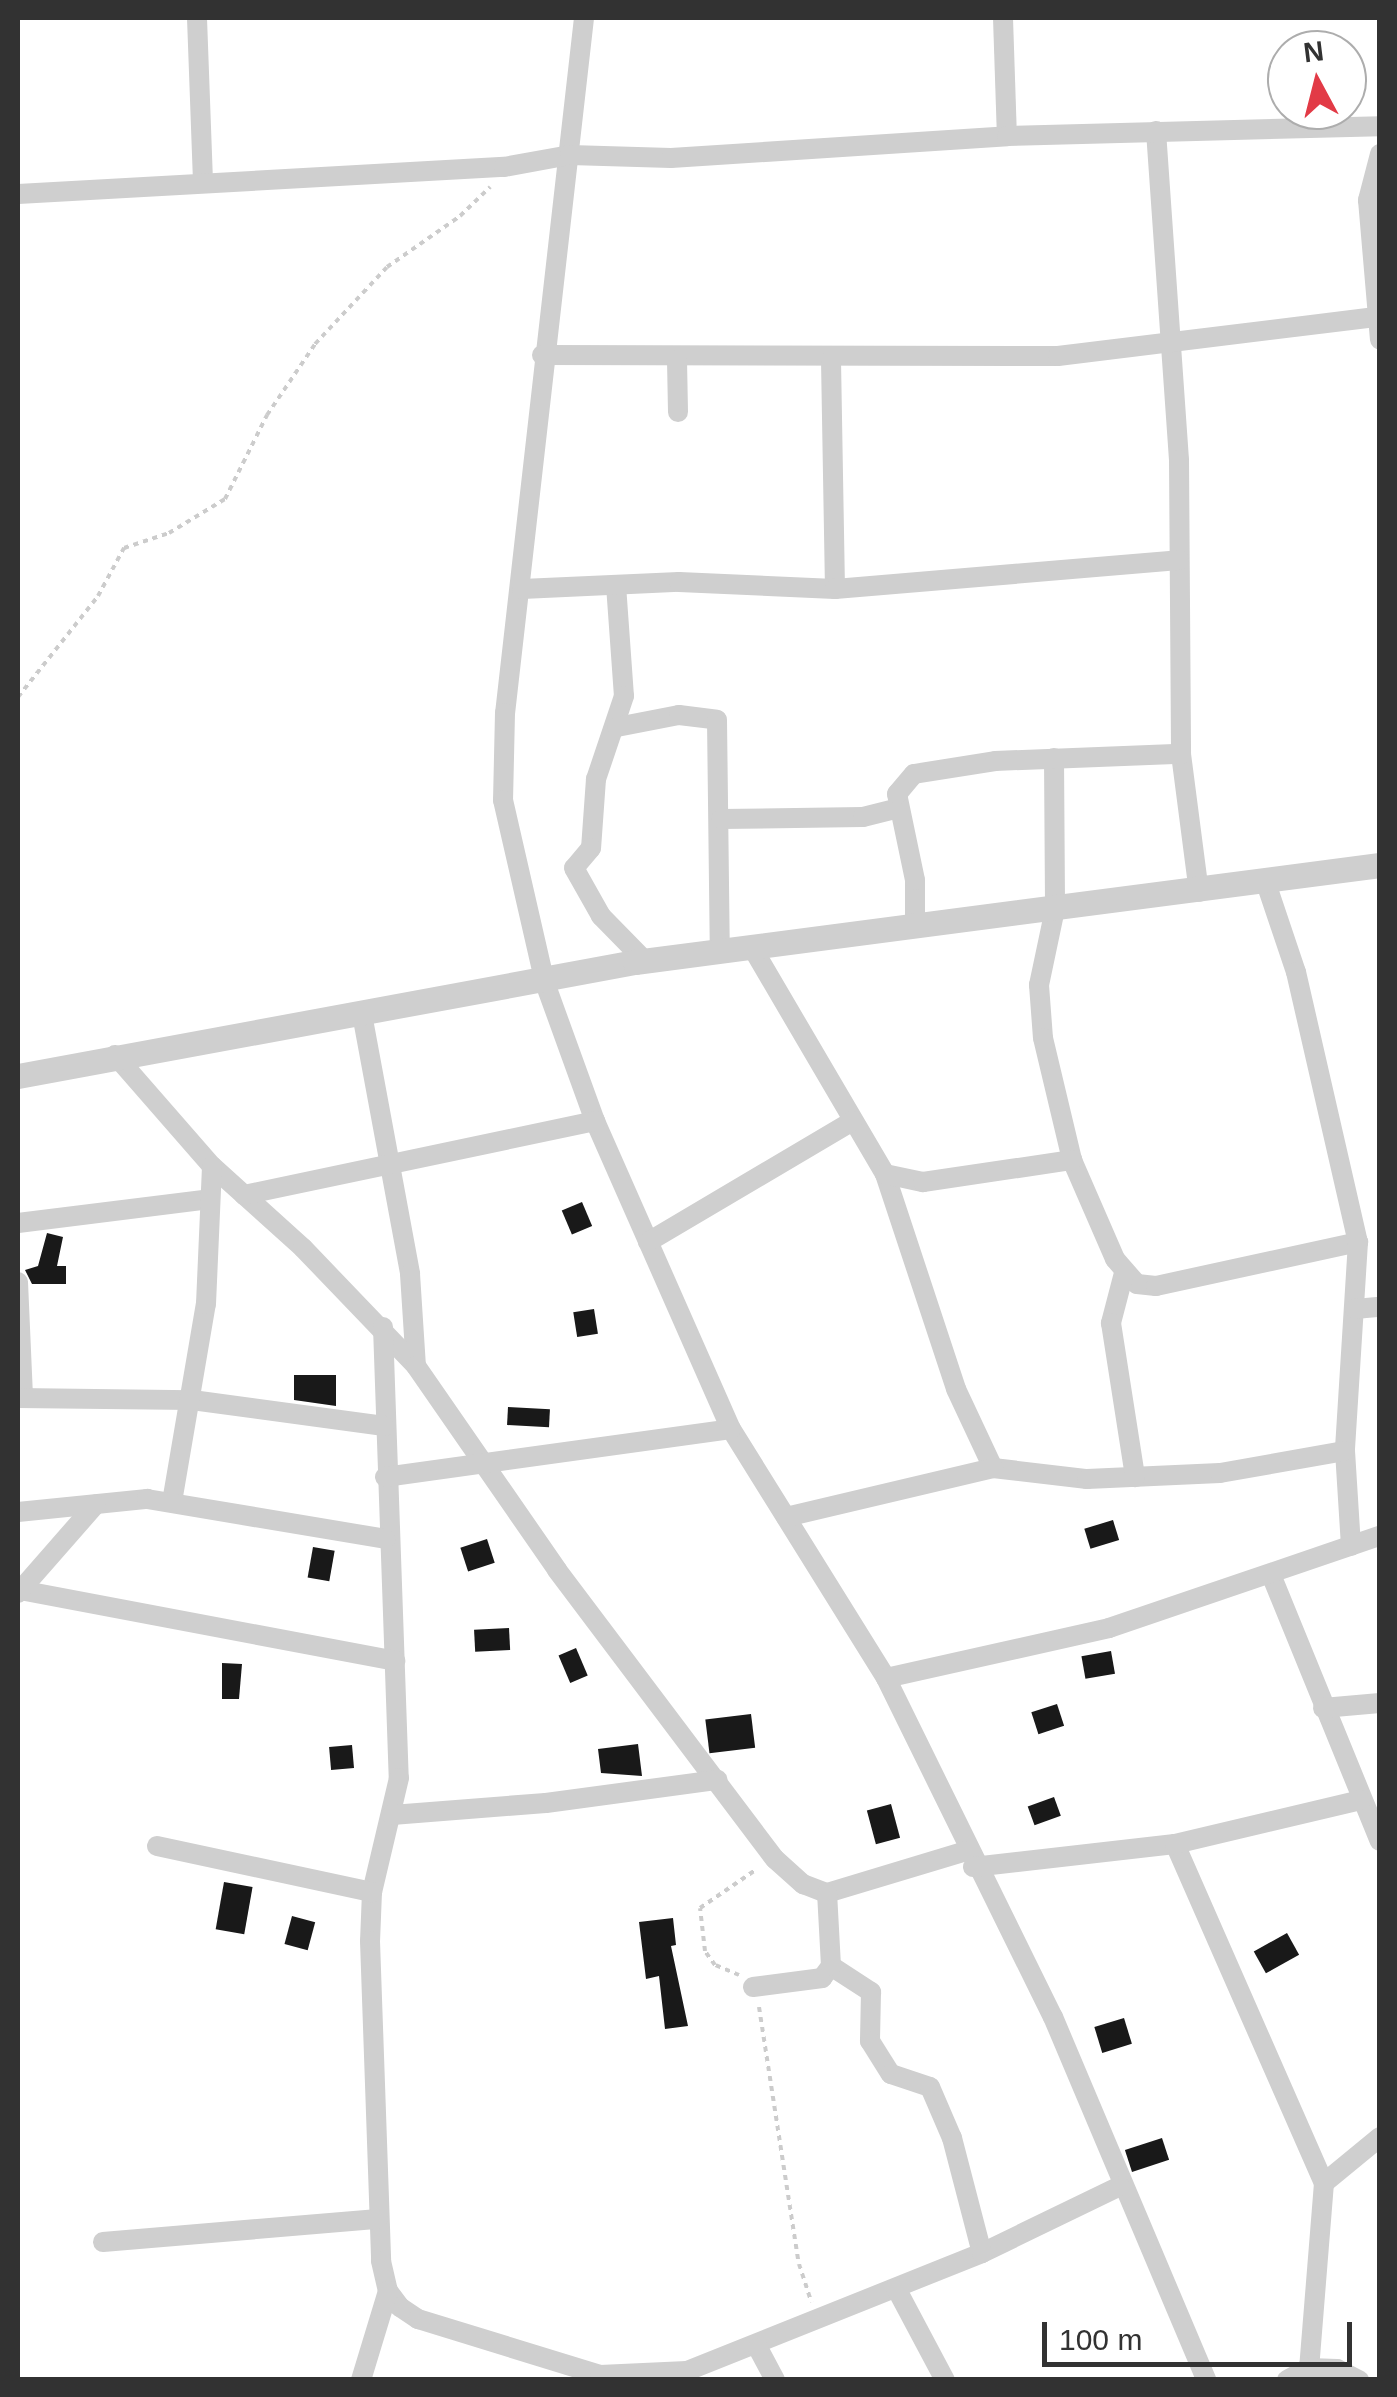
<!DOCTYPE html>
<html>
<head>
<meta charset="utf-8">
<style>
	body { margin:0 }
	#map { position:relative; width:1397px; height:2397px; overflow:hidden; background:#fff; font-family:Helvetica,sans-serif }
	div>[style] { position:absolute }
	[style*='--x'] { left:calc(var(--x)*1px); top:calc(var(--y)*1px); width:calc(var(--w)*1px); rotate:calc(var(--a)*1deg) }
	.building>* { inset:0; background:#191919; transform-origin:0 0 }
	.path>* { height:4px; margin-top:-2px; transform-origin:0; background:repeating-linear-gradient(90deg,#ccc 0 5px,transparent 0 10px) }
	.minor>* { height:20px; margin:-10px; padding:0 10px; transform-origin:10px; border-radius:10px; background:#cfcfcf }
	.tertiary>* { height:25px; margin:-12.5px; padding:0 12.5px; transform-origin:12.5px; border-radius:12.5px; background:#cfcfcf }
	span { translate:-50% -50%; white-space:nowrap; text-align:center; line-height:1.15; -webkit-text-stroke:10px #fff; paint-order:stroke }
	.frame { position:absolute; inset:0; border:20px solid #323232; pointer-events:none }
	.north { position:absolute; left:1267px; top:30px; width:100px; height:100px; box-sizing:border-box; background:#fff; border:2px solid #adadad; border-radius:50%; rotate:353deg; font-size:28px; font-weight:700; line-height:40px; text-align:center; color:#323232 }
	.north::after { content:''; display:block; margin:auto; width:35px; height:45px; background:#e23a46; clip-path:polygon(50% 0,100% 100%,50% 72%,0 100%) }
	.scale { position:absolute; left:1042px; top:2322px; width:310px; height:45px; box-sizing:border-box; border:5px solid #323232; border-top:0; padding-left:12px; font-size:30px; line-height:35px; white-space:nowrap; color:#323232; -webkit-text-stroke:8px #fff; paint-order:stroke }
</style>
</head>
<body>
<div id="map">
	<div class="building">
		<div style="left:582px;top:1202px;width:26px;height:22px;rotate:67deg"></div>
		<div style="clip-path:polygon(47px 1233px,63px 1237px,57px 1266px,66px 1266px,66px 1284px,32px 1284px,25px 1270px,38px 1266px)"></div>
		<div style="left:594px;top:1309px;width:25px;height:21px;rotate:81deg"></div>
		<div style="clip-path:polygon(294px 1375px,336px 1375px,336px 1406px,294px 1400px)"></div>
		<div style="left:508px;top:1407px;width:42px;height:18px;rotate:3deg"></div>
		<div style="left:1113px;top:1520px;width:21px;height:30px;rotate:73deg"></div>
		<div style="left:487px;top:1539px;width:25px;height:28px;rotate:72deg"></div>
		<div style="left:313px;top:1547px;width:22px;height:31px;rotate:10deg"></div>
		<div style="left:509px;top:1628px;width:22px;height:35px;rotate:87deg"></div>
		<div style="left:576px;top:1648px;width:30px;height:19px;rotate:67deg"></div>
		<div style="left:1111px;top:1651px;width:23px;height:30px;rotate:80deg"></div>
		<div style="clip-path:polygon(222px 1663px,242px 1664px,239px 1699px,222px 1699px)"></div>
		<div style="left:1057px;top:1704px;width:23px;height:27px;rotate:72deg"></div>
		<div style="left:751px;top:1714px;width:34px;height:46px;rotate:83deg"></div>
		<div style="clip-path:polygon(638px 1744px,642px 1776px,601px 1773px,598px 1749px)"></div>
		<div style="left:352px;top:1745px;width:23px;height:23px;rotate:85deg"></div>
		<div style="left:1054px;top:1797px;width:20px;height:28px;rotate:70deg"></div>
		<div style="left:891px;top:1804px;width:35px;height:25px;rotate:75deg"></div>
		<div style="left:224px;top:1882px;width:29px;height:48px;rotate:10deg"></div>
		<div style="left:292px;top:1916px;width:24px;height:29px;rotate:15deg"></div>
		<div style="clip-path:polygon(673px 1918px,676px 1945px,671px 1946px,688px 2026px,665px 2029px,659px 1976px,646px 1979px,639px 1922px)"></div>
		<div style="left:1287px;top:1933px;width:25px;height:38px;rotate:61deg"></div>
		<div style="left:1124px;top:2018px;width:27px;height:31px;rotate:73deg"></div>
		<div style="left:1162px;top:2138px;width:23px;height:39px;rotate:72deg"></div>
	</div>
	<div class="path">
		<div style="--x:18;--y:697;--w:129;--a:-51.6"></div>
		<div style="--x:98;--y:596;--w:55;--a:-61.6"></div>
		<div style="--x:124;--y:548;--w:47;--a:-18.4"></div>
		<div style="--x:169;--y:533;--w:66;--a:-31.3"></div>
		<div style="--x:225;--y:499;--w:94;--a:-63.4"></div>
		<div style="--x:267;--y:415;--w:86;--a:-55.9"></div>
		<div style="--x:315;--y:344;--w:105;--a:-46.9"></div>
		<div style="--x:387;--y:267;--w:89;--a:-34.9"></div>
		<div style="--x:460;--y:216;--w:42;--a:-44"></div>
		<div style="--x:739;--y:1975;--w:26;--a:-157"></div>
		<div style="--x:715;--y:1965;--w:17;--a:-126"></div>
		<div style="--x:705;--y:1951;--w:43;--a:-96.6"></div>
		<div style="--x:700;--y:1908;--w:69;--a:-34.4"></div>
		<div style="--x:759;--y:2007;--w:260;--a:81.2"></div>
		<div style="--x:799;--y:2264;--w:40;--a:72"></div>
	</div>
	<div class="minor">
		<div style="--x:197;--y:18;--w:163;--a:87.9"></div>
		<div style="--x:584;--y:18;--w:699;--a:96.48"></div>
		<div style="--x:505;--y:713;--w:87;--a:91.3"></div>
		<div style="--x:503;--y:800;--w:188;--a:77.1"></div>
		<div style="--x:545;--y:983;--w:147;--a:70.1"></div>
		<div style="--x:595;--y:1121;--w:337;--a:66.2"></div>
		<div style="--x:731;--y:1429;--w:293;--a:58.1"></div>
		<div style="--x:886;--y:1678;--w:378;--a:63.8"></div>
		<div style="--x:1053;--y:2017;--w:394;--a:67.1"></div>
		<div style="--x:1003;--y:18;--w:118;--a:88.1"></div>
		<div style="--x:1156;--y:131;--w:330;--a:86"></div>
		<div style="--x:1179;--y:460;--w:294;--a:89.6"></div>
		<div style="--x:1181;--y:754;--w:139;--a:82.6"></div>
		<div style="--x:1380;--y:154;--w:48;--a:104.6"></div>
		<div style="--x:1368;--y:200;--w:140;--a:85.1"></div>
		<div style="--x:18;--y:194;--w:487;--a:-3.2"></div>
		<div style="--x:504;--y:167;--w:67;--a:-10.3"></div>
		<div style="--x:570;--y:155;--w:101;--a:1.7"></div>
		<div style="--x:671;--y:158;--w:337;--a:-3.7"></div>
		<div style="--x:1007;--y:136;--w:373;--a:-1.5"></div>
		<div style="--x:542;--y:355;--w:516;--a:0.11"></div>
		<div style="--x:1058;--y:356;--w:320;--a:-7"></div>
		<div style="--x:677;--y:360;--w:52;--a:88.9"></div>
		<div style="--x:831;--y:360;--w:229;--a:89"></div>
		<div style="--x:616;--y:585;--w:111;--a:85.9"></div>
		<div style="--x:624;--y:696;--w:88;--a:108.6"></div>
		<div style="--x:596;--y:779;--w:69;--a:94.1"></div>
		<div style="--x:591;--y:848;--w:26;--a:130"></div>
		<div style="--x:574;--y:868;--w:55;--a:60.6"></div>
		<div style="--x:601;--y:916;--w:63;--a:45.6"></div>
		<div style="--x:522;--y:589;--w:157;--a:-2.6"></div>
		<div style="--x:679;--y:582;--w:156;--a:2.6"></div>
		<div style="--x:835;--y:589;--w:345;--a:-4.8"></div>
		<div style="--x:617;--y:727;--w:63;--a:-11"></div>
		<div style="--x:679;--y:715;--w:38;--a:7"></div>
		<div style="--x:717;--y:720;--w:232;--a:89.3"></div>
		<div style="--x:1054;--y:758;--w:151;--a:89.6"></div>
		<div style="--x:1055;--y:909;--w:78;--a:101.9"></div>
		<div style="--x:1039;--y:985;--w:53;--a:85.7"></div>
		<div style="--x:1043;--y:1038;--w:125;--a:76.6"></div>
		<div style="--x:1072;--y:1160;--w:108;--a:66.5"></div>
		<div style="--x:1115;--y:1259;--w:33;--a:49"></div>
		<div style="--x:1137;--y:1284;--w:19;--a:6"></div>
		<div style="--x:1156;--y:1286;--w:207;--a:-12.3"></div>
		<div style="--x:721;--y:819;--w:142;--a:-0.8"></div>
		<div style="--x:863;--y:817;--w:37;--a:-14"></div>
		<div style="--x:1266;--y:883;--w:94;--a:71.4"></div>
		<div style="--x:1296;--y:972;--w:277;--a:77.1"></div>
		<div style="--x:1358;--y:1242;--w:209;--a:93.6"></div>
		<div style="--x:1345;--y:1451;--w:95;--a:86.4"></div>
		<div style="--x:915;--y:927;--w:47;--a:-90"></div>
		<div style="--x:915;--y:880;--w:88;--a:-101.8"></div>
		<div style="--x:897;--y:794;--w:26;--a:-50"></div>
		<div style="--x:914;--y:774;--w:82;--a:-9.1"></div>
		<div style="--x:995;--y:761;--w:186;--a:-2.2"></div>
		<div style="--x:753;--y:949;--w:261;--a:59.6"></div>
		<div style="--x:885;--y:1174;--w:226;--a:71.7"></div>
		<div style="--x:956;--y:1389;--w:87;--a:64.9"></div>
		<div style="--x:993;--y:1468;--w:95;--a:6.7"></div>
		<div style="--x:1087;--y:1479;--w:133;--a:-2.6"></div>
		<div style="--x:1220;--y:1473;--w:127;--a:-10"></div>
		<div style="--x:362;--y:1014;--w:264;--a:79.5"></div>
		<div style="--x:410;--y:1274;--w:92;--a:86.3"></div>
		<div style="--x:115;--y:1055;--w:147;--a:48.9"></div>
		<div style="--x:212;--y:1166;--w:122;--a:42"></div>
		<div style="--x:303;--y:1248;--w:163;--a:46.2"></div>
		<div style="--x:416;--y:1366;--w:248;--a:55.3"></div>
		<div style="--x:557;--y:1570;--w:362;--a:53"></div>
		<div style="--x:775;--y:1859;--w:38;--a:42"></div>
		<div style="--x:803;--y:1884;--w:26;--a:21"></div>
		<div style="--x:827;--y:1893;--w:145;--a:-16.8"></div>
		<div style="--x:885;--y:1174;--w:39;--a:12"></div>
		<div style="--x:923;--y:1182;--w:151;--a:-8.4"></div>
		<div style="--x:244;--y:1195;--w:359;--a:-11.9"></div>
		<div style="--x:18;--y:1223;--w:193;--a:-7.1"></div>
		<div style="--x:648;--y:1242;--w:238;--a:-30.6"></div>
		<div style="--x:1124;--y:1273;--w:52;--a:104.6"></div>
		<div style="--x:1111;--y:1323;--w:156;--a:81.1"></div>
		<div style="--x:18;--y:1282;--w:115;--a:87.5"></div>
		<div style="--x:1355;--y:1309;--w:25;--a:-5"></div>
		<div style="--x:383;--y:1327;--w:451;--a:88"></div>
		<div style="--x:399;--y:1778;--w:117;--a:103.3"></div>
		<div style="--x:372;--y:1892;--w:49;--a:92.3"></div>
		<div style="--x:370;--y:1941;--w:320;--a:88"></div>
		<div style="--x:381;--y:2261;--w:31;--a:77"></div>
		<div style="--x:388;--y:2291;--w:20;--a:53"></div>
		<div style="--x:400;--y:2307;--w:22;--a:34"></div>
		<div style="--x:418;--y:2319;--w:190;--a:17.1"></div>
		<div style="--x:600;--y:2375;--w:87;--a:-2.6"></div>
		<div style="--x:687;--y:2371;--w:318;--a:-21.8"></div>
		<div style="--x:982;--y:2253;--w:153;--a:-25.9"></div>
		<div style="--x:18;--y:1398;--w:174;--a:0.7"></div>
		<div style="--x:192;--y:1400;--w:194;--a:7.7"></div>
		<div style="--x:385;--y:1477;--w:349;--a:-7.9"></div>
		<div style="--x:172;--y:1502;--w:201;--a:-80.3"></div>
		<div style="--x:206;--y:1304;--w:138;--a:-87.5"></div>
		<div style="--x:18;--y:1512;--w:130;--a:-5.8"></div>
		<div style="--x:147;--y:1499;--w:242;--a:9.5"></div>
		<div style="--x:786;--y:1517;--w:213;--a:-13.3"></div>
		<div style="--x:1272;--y:1577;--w:285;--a:67.8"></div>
		<div style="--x:20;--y:1590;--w:382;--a:10.7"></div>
		<div style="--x:18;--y:1593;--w:118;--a:-48.8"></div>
		<div style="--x:886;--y:1678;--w:229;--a:-12.6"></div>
		<div style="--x:1109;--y:1628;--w:286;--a:-18.8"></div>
		<div style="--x:1323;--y:1708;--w:57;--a:-5"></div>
		<div style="--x:392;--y:1815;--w:154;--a:-4.5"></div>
		<div style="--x:546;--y:1803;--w:173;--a:-7.7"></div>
		<div style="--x:1175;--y:1844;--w:370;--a:66.3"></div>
		<div style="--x:1324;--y:2183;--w:186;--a:94.6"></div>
		<div style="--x:157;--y:1846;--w:220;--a:12.1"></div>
		<div style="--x:973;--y:1867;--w:203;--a:-6.5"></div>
		<div style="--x:1175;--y:1844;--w:191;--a:-13.3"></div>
		<div style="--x:831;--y:1966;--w:48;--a:33"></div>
		<div style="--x:871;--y:1992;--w:49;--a:91.2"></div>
		<div style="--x:870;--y:2041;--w:39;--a:58"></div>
		<div style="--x:891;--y:2074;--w:41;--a:18.4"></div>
		<div style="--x:930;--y:2087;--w:56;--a:66.7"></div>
		<div style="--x:952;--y:2138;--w:119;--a:75.4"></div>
		<div style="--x:753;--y:1987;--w:70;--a:-7.4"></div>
		<div style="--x:822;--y:1978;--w:15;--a:-53"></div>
		<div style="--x:831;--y:1966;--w:73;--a:-93.1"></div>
		<div style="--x:1324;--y:2183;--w:72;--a:-39.4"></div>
		<div style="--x:103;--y:2242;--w:276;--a:-4.8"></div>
		<div style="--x:896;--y:2288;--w:104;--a:62"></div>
		<div style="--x:758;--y:2348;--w:36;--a:62"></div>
		<div style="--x:361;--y:2380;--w:93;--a:-73.1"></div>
		<div style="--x:1287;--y:2380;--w:25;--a:-29"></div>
		<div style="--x:1309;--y:2368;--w:28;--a:2"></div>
		<div style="--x:1337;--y:2369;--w:25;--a:27"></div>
	</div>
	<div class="tertiary">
		<div style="--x:18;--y:1076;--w:627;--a:-10.47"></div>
		<div style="--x:635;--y:962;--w:751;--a:-7.42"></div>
	</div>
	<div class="frame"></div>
	<div class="north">N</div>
	<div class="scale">100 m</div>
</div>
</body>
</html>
